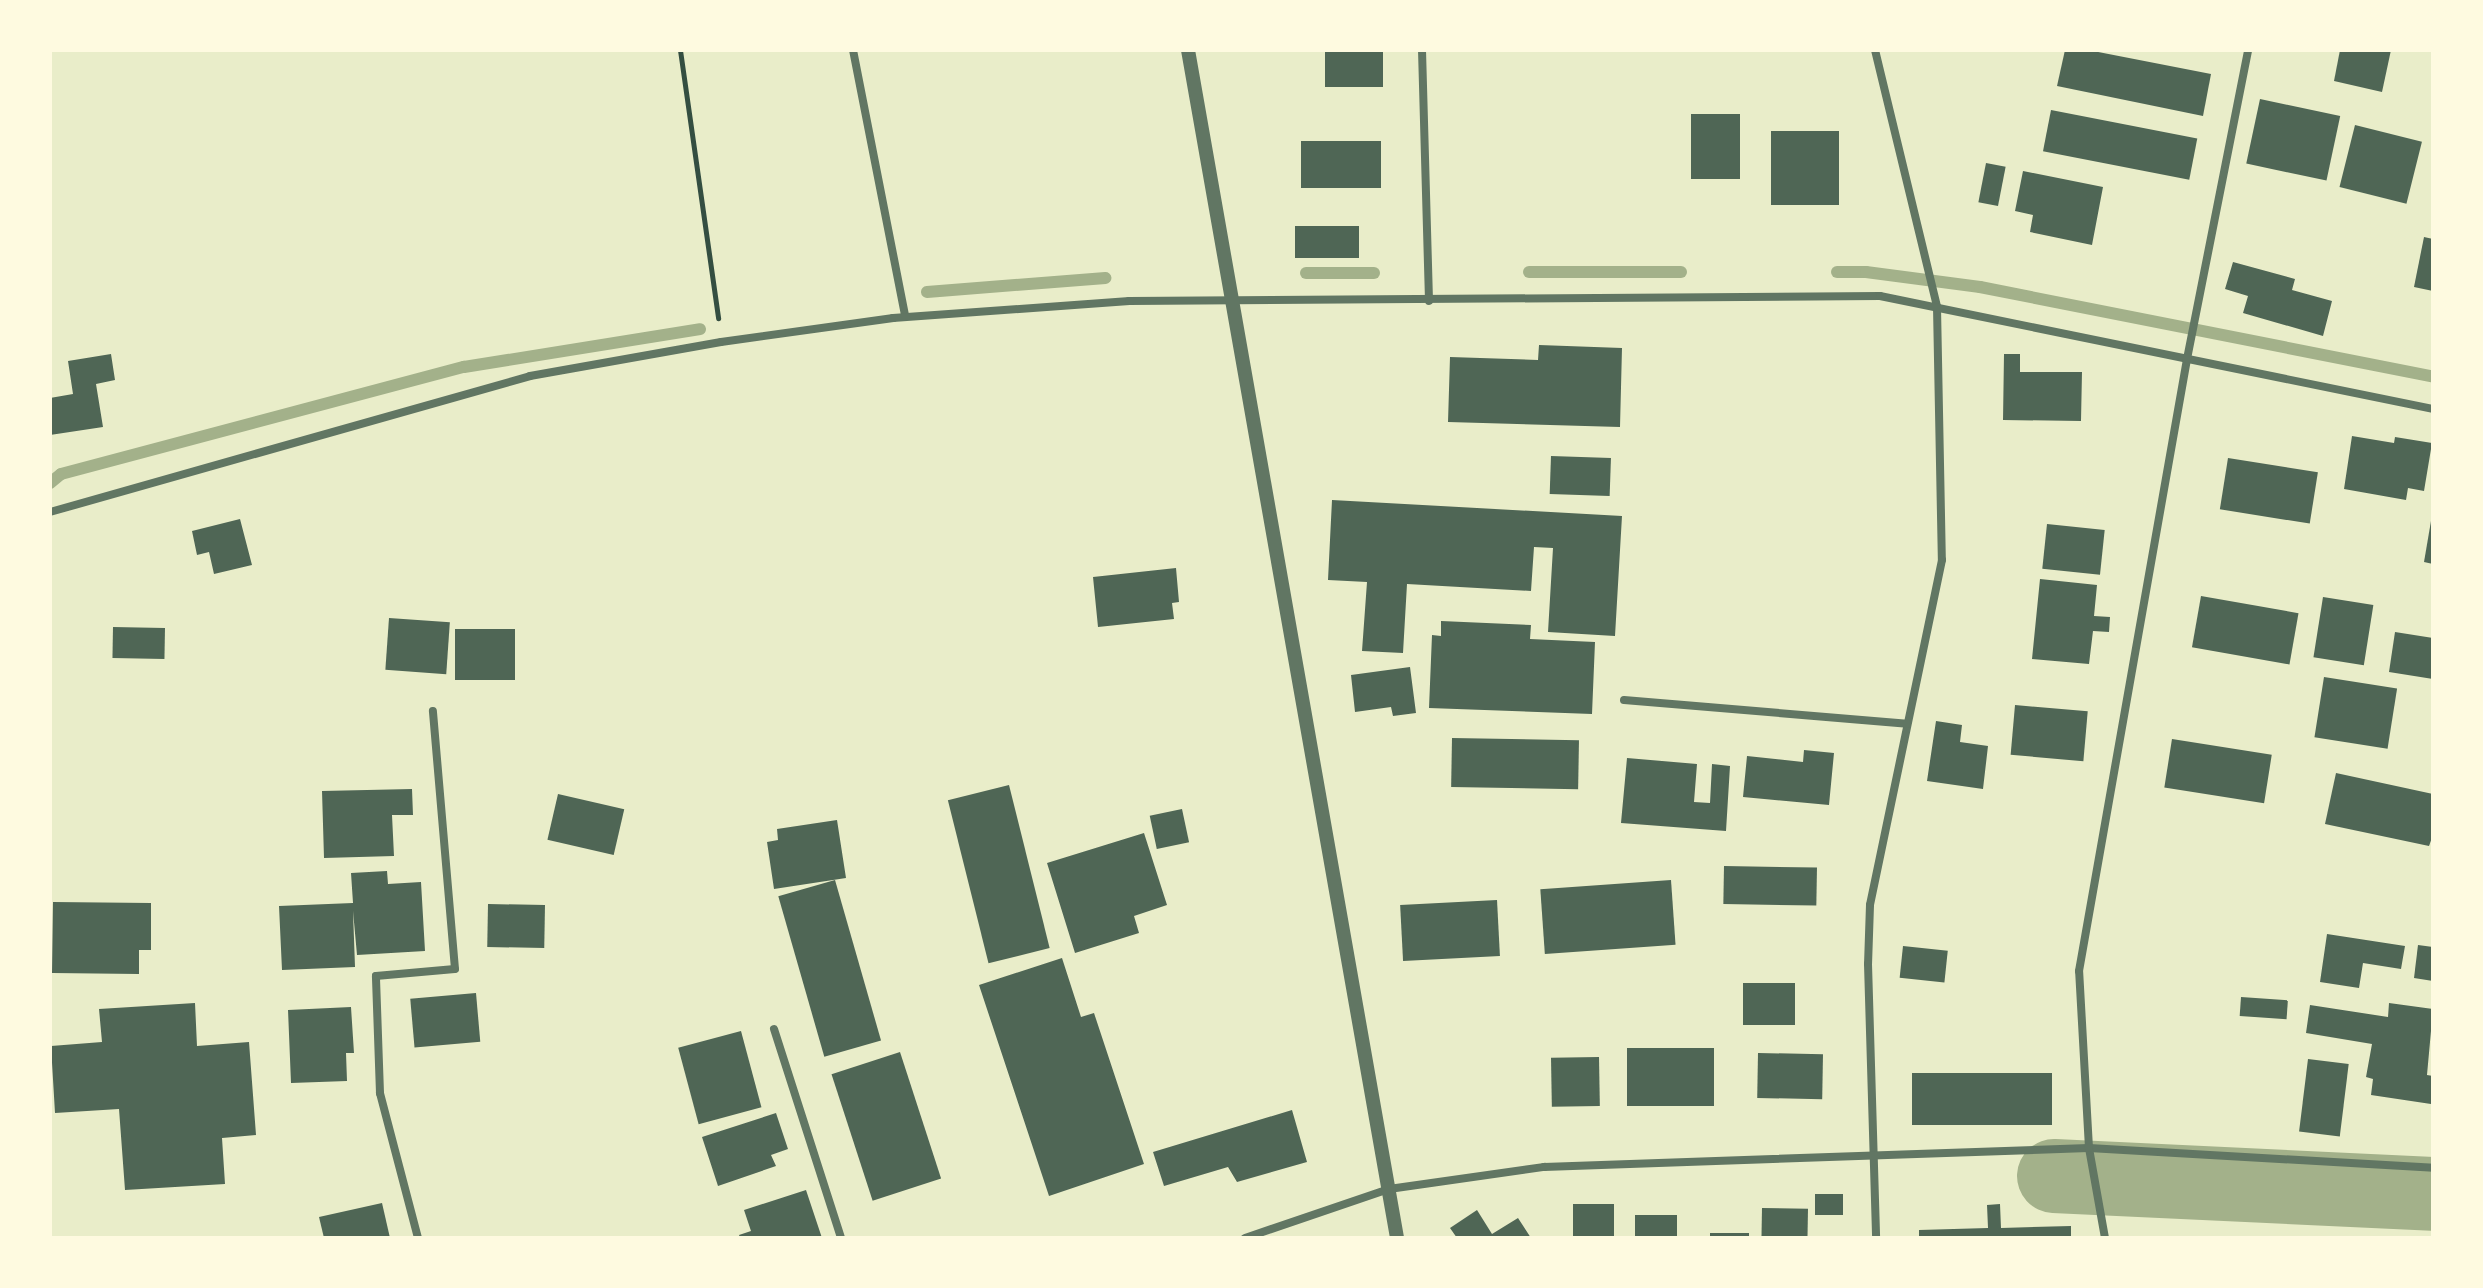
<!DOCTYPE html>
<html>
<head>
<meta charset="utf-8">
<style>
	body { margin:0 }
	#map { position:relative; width:2483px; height:1288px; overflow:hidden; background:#e9edc9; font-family:Jost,sans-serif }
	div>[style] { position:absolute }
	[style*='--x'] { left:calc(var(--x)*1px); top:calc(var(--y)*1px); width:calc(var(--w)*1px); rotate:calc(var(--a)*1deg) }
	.stream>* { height:12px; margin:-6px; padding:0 6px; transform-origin:6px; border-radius:6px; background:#a3b18a }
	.river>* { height:74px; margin:-37px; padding:0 37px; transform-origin:37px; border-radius:37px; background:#a3b18a }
	.building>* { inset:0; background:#4f6655; transform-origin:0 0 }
	.path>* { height:5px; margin:-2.5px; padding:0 2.5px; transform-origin:2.5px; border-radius:2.5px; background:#344e41 }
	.minor>* { height:8px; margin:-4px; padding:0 4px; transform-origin:4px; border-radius:4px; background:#617663 }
	.tertiary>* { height:14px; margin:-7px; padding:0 7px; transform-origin:7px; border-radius:7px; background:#617663 }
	span { translate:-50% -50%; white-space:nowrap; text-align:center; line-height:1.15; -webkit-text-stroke:8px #fefae0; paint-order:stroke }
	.frame { position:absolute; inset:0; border:52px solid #fefae0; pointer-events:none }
</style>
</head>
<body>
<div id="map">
	<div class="stream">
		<div style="--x:1529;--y:272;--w:152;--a:0"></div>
		<div style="--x:1837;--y:272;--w:29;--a:0"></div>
		<div style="--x:1866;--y:272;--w:115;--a:7.5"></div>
		<div style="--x:1980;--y:287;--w:462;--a:11.2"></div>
		<div style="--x:1306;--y:273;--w:68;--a:0"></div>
		<div style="--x:927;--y:292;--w:179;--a:-4.5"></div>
		<div style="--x:50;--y:483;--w:14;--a:-39"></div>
		<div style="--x:61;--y:474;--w:417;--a:-14.9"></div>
		<div style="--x:464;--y:367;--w:239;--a:-9.1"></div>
	</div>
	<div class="river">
		<div style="--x:2054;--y:1176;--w:379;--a:2.7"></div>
	</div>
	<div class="building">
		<div style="left:1325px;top:50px;width:58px;height:37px"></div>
		<div style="clip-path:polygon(2065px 50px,2088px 50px,2211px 74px,2203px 116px,2057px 86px)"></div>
		<div style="clip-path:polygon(2340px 50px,2391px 50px,2382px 92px,2334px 81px)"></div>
		<div style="left:2260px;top:99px;width:82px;height:66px;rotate:12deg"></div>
		<div style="left:2051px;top:110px;width:149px;height:42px;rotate:11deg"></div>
		<div style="left:1691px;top:114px;width:49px;height:65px"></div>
		<div style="left:2355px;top:125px;width:69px;height:64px;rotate:14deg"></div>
		<div style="left:1839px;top:131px;width:74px;height:68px;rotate:90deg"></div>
		<div style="left:1301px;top:141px;width:80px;height:47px"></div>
		<div style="left:1986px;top:163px;width:20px;height:40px;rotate:11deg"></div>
		<div style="clip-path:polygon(2023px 171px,2103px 187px,2092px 245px,2030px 232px,2033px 215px,2015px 211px)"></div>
		<div style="left:1295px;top:226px;width:64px;height:32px"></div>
		<div style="clip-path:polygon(2424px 237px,2433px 239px,2433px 291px,2414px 287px)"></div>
		<div style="clip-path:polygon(2233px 262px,2295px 279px,2292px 290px,2332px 301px,2323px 336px,2243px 313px,2248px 296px,2225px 289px)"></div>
		<div style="clip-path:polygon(1539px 345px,1622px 348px,1620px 427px,1448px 422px,1450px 357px,1538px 360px)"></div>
		<div style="clip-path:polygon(111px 354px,115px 380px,96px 384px,103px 427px,50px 435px,50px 398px,73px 394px,68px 361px)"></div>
		<div style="clip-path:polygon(2004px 354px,2020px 354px,2020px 372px,2082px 372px,2081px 421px,2003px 420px)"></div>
		<div style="clip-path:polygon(2352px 436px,2394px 443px,2395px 437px,2432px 443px,2424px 491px,2408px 488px,2406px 500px,2344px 489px)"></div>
		<div style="left:1551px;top:456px;width:60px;height:38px;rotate:2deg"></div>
		<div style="left:2228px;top:458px;width:91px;height:52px;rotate:9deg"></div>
		<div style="clip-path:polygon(1332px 500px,1622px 516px,1615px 636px,1548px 632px,1553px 548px,1534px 547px,1531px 591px,1407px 584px,1403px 653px,1362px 651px,1367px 582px,1328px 580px)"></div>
		<div style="clip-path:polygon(240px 519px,252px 565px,214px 574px,209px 552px,197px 555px,192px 531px)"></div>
		<div style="clip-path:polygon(2431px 521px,2433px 521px,2433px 564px,2424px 562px)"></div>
		<div style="left:2047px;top:524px;width:58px;height:45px;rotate:6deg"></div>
		<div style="clip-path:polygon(1176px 568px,1179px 602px,1172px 603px,1174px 619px,1098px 627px,1093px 577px)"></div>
		<div style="clip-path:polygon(2040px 579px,2097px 585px,2094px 616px,2110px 617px,2109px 632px,2093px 631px,2089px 664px,2032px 659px)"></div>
		<div style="left:2201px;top:596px;width:99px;height:52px;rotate:10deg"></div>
		<div style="left:2323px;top:597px;width:51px;height:61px;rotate:9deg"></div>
		<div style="left:389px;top:618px;width:61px;height:52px;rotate:4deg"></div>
		<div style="clip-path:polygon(1441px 621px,1531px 625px,1530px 639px,1595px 642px,1592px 714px,1429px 708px,1432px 635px,1441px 636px)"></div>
		<div style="left:113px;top:627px;width:52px;height:31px;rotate:1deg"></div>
		<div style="left:455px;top:629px;width:60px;height:51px"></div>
		<div style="clip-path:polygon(2395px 632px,2433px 638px,2433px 679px,2389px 672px)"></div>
		<div style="clip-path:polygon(1410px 667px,1416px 713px,1393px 716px,1391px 707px,1355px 712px,1351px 675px)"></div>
		<div style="left:2324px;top:677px;width:74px;height:61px;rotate:9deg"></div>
		<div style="left:2015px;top:705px;width:73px;height:50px;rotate:5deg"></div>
		<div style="clip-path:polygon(1936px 721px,1962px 725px,1960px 742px,1988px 746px,1983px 789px,1927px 781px)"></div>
		<div style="left:1452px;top:738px;width:127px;height:49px;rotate:1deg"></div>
		<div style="left:2172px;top:739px;width:101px;height:49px;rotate:9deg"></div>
		<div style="clip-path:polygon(1804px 750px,1834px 753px,1829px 805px,1743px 797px,1747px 756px,1803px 762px)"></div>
		<div style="clip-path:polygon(1627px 758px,1697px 764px,1694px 802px,1710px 803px,1712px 764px,1730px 766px,1726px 831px,1621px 823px)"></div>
		<div style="clip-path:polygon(2336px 773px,2433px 794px,2433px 835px,2429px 846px,2325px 824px)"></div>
		<div style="left:1009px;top:785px;width:168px;height:63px;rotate:76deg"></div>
		<div style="clip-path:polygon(412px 789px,413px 815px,392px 815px,394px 856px,324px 858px,322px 791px)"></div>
		<div style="left:558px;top:794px;width:68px;height:47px;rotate:13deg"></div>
		<div style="left:1182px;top:809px;width:34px;height:33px;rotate:78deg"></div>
		<div style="clip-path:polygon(837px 820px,846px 878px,774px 889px,767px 842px,778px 840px,777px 829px)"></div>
		<div style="clip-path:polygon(1144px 833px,1167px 905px,1134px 916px,1139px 933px,1075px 953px,1047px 863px)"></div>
		<div style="left:1724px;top:866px;width:93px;height:38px;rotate:1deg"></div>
		<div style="clip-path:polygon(387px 871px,388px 884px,421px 882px,425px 951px,357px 955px,353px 911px,355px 967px,282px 970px,279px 906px,353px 903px,351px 873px)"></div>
		<div style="left:835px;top:880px;width:167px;height:59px;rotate:74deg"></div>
		<div style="left:1671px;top:880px;width:65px;height:131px;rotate:86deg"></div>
		<div style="left:1497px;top:900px;width:56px;height:97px;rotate:87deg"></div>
		<div style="clip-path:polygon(53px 902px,151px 903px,151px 950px,139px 950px,139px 974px,52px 973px)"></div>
		<div style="left:488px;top:904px;width:57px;height:43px;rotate:1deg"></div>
		<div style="clip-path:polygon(2327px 934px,2405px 946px,2401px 969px,2363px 963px,2359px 988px,2320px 982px)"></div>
		<div style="clip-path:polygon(2418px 945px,2433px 947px,2433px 981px,2414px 978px)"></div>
		<div style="left:1903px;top:946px;width:45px;height:32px;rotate:6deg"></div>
		<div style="clip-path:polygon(1062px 958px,1081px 1017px,1094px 1013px,1144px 1164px,1049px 1196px,979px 985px)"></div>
		<div style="left:1795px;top:983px;width:42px;height:52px;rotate:90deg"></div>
		<div style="left:476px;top:993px;width:49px;height:66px;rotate:85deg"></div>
		<div style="left:2241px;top:997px;width:47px;height:19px;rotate:4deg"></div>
		<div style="clip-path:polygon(195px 1003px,197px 1046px,249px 1042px,256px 1135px,222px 1138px,225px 1184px,125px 1190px,119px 1109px,55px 1113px,51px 1046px,102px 1042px,99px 1009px)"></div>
		<div style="clip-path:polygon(2389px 1003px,2433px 1009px,2427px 1075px,2433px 1076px,2431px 1104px,2371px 1095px,2373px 1079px,2366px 1077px,2372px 1044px,2306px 1033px,2310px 1005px,2388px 1017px)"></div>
		<div style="clip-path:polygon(351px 1007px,354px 1053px,346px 1053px,347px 1081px,291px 1083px,288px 1010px)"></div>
		<div style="left:741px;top:1031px;width:79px;height:65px;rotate:75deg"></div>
		<div style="left:1627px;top:1048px;width:87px;height:58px"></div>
		<div style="left:900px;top:1052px;width:133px;height:72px;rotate:72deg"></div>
		<div style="left:1758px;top:1053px;width:65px;height:45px;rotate:1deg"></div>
		<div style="left:1599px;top:1057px;width:49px;height:48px;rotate:89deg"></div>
		<div style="left:2308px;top:1059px;width:41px;height:73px;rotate:7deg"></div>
		<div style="left:1912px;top:1073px;width:140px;height:52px"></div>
		<div style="clip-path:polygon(1292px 1110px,1307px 1162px,1237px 1182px,1228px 1167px,1164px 1186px,1153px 1152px)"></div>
		<div style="clip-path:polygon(776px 1113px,788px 1149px,771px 1155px,776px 1166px,718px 1186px,702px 1137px)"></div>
		<div style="clip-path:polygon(806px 1190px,822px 1238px,740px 1238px,739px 1235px,751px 1231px,744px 1210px)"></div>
		<div style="left:1815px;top:1194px;width:28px;height:21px"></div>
		<div style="clip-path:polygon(382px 1203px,390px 1238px,324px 1238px,319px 1217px)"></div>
		<div style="left:1573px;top:1204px;width:41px;height:34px"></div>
		<div style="clip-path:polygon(2000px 1204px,2001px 1228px,2071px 1226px,2071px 1238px,1919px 1238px,1919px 1230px,1988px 1228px,1987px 1205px)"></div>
		<div style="left:1762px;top:1208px;width:46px;height:30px;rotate:1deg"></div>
		<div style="clip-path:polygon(1477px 1210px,1492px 1234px,1518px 1218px,1531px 1238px,1457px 1238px,1450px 1228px)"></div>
		<div style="left:1635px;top:1215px;width:42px;height:23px"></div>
		<div style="left:1710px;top:1233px;width:39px;height:5px"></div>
	</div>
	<div class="path">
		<div style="--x:680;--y:50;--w:271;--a:81.9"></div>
	</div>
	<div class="minor">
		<div style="--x:853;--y:50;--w:271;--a:78.9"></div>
		<div style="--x:1422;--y:50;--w:251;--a:88.4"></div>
		<div style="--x:1875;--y:50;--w:264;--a:76.4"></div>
		<div style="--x:1937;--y:307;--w:253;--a:88.9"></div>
		<div style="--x:1942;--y:560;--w:352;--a:101.8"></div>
		<div style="--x:1870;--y:905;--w:59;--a:91.9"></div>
		<div style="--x:1868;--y:964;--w:274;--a:88.3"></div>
		<div style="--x:50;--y:512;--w:499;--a:-15.8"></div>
		<div style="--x:530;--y:376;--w:194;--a:-10.1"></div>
		<div style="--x:721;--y:342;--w:174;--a:-7.9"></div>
		<div style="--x:893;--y:318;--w:237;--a:-4.1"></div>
		<div style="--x:1129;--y:301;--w:751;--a:-0.38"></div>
		<div style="--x:1880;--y:296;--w:564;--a:11.55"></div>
		<div style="--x:1624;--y:700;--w:284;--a:4.8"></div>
		<div style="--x:774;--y:1029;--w:219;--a:72.2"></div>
		<div style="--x:418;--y:1238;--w:150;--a:-104.7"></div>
		<div style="--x:380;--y:1093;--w:117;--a:-92"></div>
		<div style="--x:376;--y:976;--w:79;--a:-5.1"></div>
		<div style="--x:455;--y:969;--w:259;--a:-94.9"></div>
		<div style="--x:1245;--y:1238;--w:152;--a:-18.8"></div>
		<div style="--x:1389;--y:1189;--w:157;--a:-8.1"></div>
		<div style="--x:1544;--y:1167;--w:545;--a:-2"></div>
		<div style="--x:2089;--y:1148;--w:345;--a:3.3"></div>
		<div style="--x:2105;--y:1238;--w:91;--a:-100.1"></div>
		<div style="--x:2089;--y:1148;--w:177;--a:-93.2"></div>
		<div style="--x:2079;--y:971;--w:621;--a:-79.99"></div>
		<div style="--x:2187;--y:359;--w:315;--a:-78.8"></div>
	</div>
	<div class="tertiary">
		<div style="--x:1188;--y:50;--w:1206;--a:80.02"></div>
	</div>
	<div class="frame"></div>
</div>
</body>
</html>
